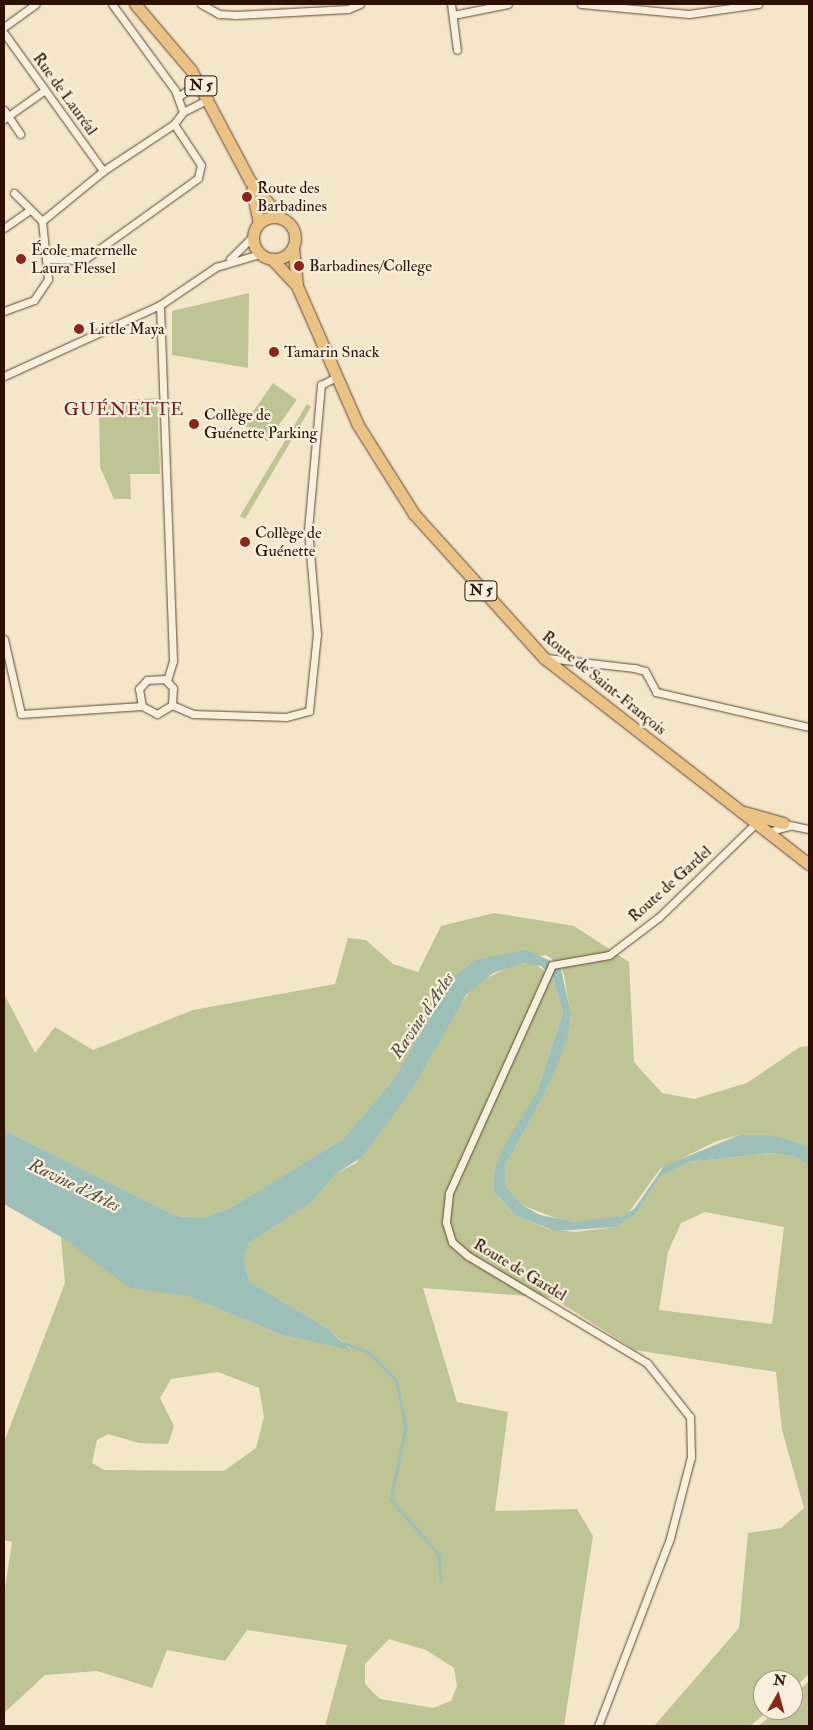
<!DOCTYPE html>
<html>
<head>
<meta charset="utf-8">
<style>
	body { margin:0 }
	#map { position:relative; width:813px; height:1730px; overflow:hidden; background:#f4e6c9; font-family:"IM FELL Double Pica",serif }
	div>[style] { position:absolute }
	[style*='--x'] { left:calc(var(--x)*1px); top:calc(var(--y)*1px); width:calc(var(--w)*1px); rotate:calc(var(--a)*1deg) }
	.green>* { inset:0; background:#bfc494; transform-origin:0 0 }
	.water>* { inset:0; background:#9cbfb8 }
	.stream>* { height:2.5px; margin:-1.25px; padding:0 1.25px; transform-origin:1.25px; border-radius:1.25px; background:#9cbfb8 }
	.roads { filter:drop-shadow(0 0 1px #5f4632) drop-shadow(0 0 1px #5f4632) }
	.minor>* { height:7px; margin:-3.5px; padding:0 3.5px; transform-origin:3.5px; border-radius:3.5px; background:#f8efdc }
	.primary>* { height:11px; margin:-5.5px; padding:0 5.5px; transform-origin:5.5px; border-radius:5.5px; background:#eac384 }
	.primary>.ring { margin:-5.5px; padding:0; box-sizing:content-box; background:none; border:11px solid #eac384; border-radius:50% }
	.dots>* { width:14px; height:14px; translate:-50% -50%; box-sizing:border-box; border:2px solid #f8efdc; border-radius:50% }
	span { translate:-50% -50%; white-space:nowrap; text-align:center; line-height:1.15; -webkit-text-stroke:4.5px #f8efdc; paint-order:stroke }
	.shield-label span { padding:1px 4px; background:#f8efdc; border:1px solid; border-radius:4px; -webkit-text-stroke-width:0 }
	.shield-label { font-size:15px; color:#2d1100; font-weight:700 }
	.street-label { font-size:16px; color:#2d1100 }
	.poi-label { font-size:16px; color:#2d1100 }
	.left { translate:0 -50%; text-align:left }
	.neighbourhood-label { font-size:18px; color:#7a1f14; letter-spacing:1px }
	.water-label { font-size:18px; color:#544e40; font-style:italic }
	.frame { position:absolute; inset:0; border:5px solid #2d1100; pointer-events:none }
	.north { position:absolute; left:753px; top:1670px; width:50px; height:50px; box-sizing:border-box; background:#f8efdc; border:1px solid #a79684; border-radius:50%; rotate:7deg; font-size:14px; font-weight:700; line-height:20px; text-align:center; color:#2d1100 }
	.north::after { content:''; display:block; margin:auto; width:18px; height:22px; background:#8f2418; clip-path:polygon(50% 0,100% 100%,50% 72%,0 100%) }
</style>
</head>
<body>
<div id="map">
	<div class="green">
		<div style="clip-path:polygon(249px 293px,248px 368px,172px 355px,172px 311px)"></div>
		<div style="left:273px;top:383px;width:29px;height:51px;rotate:35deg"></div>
		<div style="clip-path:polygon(157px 398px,160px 474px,130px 474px,131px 499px,114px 499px,100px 467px,99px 402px)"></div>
		<div style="clip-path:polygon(307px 404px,311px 407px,245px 519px,240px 516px)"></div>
		<div style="clip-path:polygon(494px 913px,574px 926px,629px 962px,634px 1062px,662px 1093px,694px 1099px,747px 1083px,800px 1047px,809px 1046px,809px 1148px,771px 1135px,739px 1135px,717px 1141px,660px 1169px,627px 1215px,591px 1223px,563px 1221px,522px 1205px,506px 1187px,505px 1166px,546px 1091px,571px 1017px,564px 975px,560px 965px,546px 955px,454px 977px,394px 1079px,343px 1139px,230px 1208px,204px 1218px,177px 1216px,4px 1130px,4px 994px,35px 1053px,55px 1027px,93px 1050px,193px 1010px,335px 984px,348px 938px,366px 940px,393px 964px,418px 972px,441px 926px)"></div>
		<div style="clip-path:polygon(evenodd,534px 963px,553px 977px,563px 1013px,537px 1092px,494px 1173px,498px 1197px,516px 1216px,549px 1229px,575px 1232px,616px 1227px,636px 1214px,661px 1176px,690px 1162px,771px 1153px,796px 1157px,809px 1166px,809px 1674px,793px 1689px,793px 1680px,763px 1680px,763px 1710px,769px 1710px,750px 1726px,654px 1726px,739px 1628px,748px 1533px,781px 1528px,804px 1508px,782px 1430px,776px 1372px,635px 1350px,553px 1298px,423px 1288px,457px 1402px,508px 1412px,495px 1511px,577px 1509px,593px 1536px,564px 1726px,325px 1726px,347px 1645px,247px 1630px,225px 1661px,167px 1650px,152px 1688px,97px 1671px,45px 1675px,4px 1713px,4px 1595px,12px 1542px,4px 1540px,4px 1442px,65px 1283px,61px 1237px,130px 1287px,187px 1296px,282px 1335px,351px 1349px,327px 1328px,249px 1281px,244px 1259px,249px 1243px,308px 1205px,337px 1173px,356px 1163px,413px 1088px,454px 1012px,477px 983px,514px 964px,534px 963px,705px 1212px,784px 1227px,772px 1324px,659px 1310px,668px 1252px,681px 1223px,705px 1212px,534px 963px,218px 1372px,259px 1388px,264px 1417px,256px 1448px,224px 1471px,104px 1470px,92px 1463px,97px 1440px,108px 1434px,139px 1443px,168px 1444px,174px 1426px,160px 1398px,171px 1379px,218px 1372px,534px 963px,389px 1639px,426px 1650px,454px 1668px,457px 1686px,451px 1701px,433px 1708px,380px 1699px,365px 1684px,365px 1664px,389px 1639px)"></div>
		<div style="clip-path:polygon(809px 1681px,809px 1726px,758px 1726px,778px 1710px,793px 1710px,793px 1696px)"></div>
	</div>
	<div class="water">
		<div style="clip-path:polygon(526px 950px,560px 965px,571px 1014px,567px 1040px,546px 1091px,505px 1166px,506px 1187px,522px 1205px,540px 1215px,574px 1222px,623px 1216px,635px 1208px,664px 1166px,739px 1135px,771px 1135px,801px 1144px,809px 1148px,809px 1166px,796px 1157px,771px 1153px,690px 1162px,661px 1176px,636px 1214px,616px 1227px,556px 1231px,516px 1216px,494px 1192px,494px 1173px,503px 1147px,537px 1092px,563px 1013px,553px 977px,541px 966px,523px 963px,493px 973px,466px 995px,413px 1088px,362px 1157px,337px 1173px,308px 1205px,249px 1243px,244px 1259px,249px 1281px,327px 1328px,351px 1350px,282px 1335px,187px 1296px,130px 1288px,61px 1237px,4px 1204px,4px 1130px,177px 1216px,204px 1218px,230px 1208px,343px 1139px,394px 1079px,454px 977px,475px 960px)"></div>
	</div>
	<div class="stream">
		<div style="--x:344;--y:1343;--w:27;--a:20"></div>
		<div style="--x:369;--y:1352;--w:40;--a:46"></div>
		<div style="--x:397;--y:1381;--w:48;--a:79.2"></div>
		<div style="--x:406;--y:1428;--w:73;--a:101.9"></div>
		<div style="--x:391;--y:1499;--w:74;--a:49.4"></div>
		<div style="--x:439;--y:1555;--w:26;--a:86"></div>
	</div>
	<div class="roads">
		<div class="minor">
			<div style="--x:112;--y:4;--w:107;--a:53.8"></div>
			<div style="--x:175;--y:90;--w:23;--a:70"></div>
			<div style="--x:201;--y:4;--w:21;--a:29"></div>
			<div style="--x:219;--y:14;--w:17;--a:3"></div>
			<div style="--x:236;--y:15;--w:112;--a:-3.1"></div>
			<div style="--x:348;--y:9;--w:13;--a:-23"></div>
			<div style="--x:451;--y:4;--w:46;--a:82.6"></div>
			<div style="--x:581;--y:4;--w:108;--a:5.3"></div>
			<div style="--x:689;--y:14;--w:70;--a:-8.2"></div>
			<div style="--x:453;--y:15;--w:56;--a:-11.3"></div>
			<div style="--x:4;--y:27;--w:39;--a:-36"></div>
			<div style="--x:4;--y:33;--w:170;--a:54.3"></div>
			<div style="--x:179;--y:96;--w:24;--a:-33"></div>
			<div style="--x:4;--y:110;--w:29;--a:56"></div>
			<div style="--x:4;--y:119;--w:50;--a:-35.3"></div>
			<div style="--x:14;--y:193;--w:40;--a:45"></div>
			<div style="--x:42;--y:221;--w:79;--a:-39.3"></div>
			<div style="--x:103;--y:171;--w:85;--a:-33.5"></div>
			<div style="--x:174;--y:124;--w:15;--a:-53"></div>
			<div style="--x:183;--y:112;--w:29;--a:-27"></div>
			<div style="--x:4;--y:228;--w:29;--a:-35"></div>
			<div style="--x:48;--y:259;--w:36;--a:2"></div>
			<div style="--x:84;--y:260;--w:140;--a:-35.7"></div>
			<div style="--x:198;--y:178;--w:13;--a:-77"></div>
			<div style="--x:201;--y:165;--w:49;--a:-123.4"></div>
			<div style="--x:230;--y:259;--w:33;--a:-45"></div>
			<div style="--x:160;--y:305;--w:356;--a:87.9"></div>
			<div style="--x:173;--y:661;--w:21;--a:107"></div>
			<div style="--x:4;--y:311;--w:32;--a:-20"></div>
			<div style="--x:34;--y:300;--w:25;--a:-56"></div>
			<div style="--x:48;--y:279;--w:58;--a:-95.9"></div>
			<div style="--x:4;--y:376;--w:171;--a:-24.5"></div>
			<div style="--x:160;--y:305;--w:68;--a:-34.2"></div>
			<div style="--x:216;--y:267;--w:46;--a:-16.5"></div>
			<div style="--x:4;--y:639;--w:77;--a:77.2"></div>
			<div style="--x:21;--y:714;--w:121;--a:-3.8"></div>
			<div style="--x:142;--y:706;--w:17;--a:28"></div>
			<div style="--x:157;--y:714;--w:17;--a:-31"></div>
			<div style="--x:172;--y:705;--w:17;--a:-87"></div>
			<div style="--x:173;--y:688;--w:12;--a:-132"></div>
			<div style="--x:165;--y:679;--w:18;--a:177"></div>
			<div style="--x:147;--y:680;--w:12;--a:132"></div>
			<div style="--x:139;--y:689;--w:17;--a:80"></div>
			<div style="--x:547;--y:658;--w:88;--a:6.6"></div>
			<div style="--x:634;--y:668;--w:11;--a:15"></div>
			<div style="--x:645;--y:671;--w:24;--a:62"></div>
			<div style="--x:656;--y:692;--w:157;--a:12.9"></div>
			<div style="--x:172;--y:705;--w:23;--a:23"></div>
			<div style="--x:193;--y:714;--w:93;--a:1.8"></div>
			<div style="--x:286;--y:717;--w:24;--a:-15"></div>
			<div style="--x:309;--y:711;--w:77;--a:-84.1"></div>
			<div style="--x:317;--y:634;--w:104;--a:-94.9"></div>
			<div style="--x:308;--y:530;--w:146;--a:-84.9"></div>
			<div style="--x:321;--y:385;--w:17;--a:-28"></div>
			<div style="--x:780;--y:823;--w:30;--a:12"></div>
			<div style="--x:768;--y:832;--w:22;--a:-16"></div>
			<div style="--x:598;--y:1726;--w:201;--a:-69"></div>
			<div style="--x:670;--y:1538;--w:84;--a:-75.5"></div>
			<div style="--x:691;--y:1457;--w:40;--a:-91.4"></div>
			<div style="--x:690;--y:1417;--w:69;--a:-128.5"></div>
			<div style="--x:647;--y:1363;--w:209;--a:-149.1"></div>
			<div style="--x:468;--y:1256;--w:21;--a:-139"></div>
			<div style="--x:452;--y:1242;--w:21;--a:-107"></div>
			<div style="--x:446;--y:1222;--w:29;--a:-84"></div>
			<div style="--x:449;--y:1193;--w:250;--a:-65.7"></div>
			<div style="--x:552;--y:965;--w:58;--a:-10"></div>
			<div style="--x:609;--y:955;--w:63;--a:-37.2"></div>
			<div style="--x:659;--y:917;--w:135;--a:-44.1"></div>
		</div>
		<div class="primary">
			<div style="--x:135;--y:4;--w:87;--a:49.7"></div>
			<div style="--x:191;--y:70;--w:126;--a:62"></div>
			<div style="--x:250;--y:181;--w:48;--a:50"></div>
			<div style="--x:252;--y:190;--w:34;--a:78"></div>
			<div class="ring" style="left:253px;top:217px;width:31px;height:31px"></div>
			<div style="--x:293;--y:247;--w:39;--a:84"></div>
			<div style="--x:297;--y:286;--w:152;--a:66.3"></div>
			<div style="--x:358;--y:425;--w:105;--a:57.8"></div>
			<div style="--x:414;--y:514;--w:194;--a:47.9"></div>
			<div style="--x:544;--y:658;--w:336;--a:37.9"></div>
			<div style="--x:272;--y:259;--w:33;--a:47"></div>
			<div style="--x:744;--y:812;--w:41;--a:15.8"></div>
		</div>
	</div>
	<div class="dots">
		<div style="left:247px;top:197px;background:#8f2418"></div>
		<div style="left:21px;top:259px;background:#8f2418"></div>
		<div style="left:299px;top:266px;background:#8f2418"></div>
		<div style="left:79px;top:329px;background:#8f2418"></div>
		<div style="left:274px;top:352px;background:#8f2418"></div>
		<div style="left:194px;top:424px;background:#8f2418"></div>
		<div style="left:245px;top:542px;background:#8f2418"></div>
	</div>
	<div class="shield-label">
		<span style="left:201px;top:86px">N 5</span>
		<span style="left:481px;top:591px">N 5</span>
	</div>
	<div class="street-label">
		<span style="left:65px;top:94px;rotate:54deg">Rue de Lauréal</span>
		<span style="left:604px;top:683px;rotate:39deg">Route de Saint-François</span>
		<span style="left:670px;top:884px;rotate:-42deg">Route de Gardel</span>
		<span style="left:520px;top:1270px;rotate:31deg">Route de Gardel</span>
	</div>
	<div class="poi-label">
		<span class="left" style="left:257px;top:197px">Route des<br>Barbadines</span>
		<span class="left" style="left:31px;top:259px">École maternelle<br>Laura Flessel</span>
		<span class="left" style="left:309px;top:266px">Barbadines/College</span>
		<span class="left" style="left:89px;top:329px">Little Maya</span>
		<span class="left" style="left:284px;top:352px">Tamarin Snack</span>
		<span class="left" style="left:204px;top:424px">Collège de<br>Guénette Parking</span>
		<span class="left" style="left:255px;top:542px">Collège de<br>Guénette</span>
	</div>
	<div class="neighbourhood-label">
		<span style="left:124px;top:410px">GUÉNETTE</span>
	</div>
	<div class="water-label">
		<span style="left:423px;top:1016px;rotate:-56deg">Ravine d'Arles</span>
		<span style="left:74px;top:1186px;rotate:26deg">Ravine d'Arles</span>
	</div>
	<div class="frame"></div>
	<div class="north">N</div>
</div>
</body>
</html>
